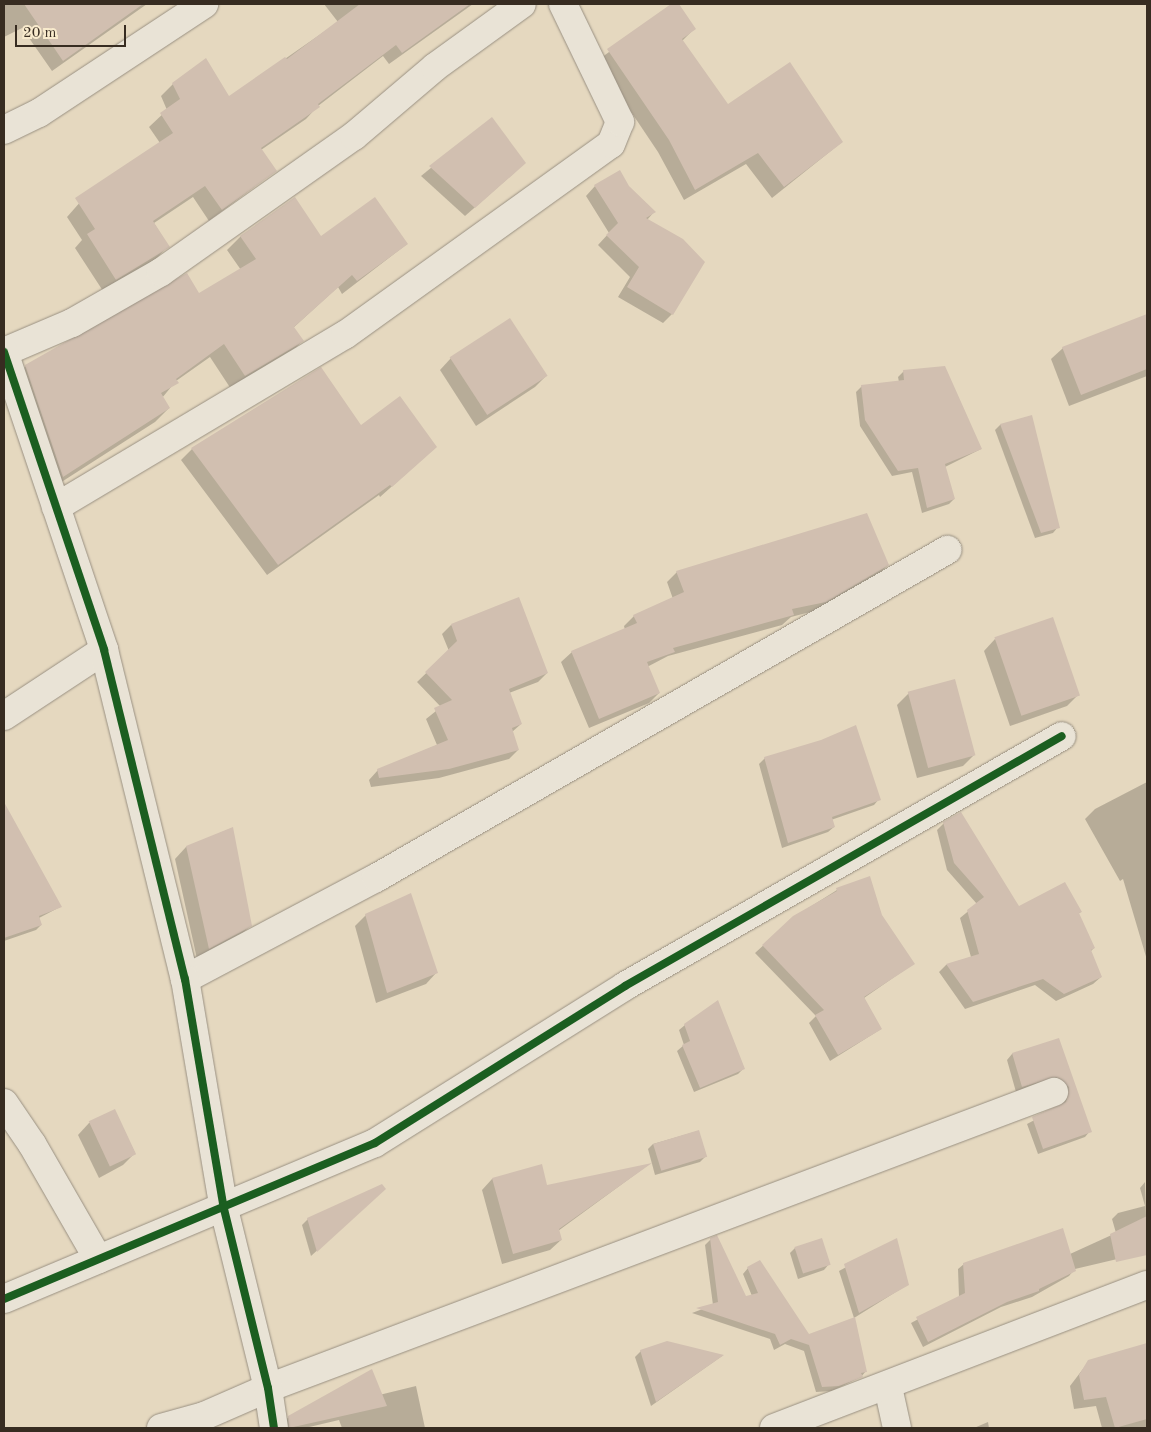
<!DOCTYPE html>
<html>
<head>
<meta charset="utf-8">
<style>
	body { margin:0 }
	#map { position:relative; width:1151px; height:1432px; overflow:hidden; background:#e5d8bf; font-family:"Old Standard TT",serif }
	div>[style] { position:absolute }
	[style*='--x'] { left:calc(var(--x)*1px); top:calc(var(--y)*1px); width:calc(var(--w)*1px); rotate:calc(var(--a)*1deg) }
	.shadow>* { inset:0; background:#0003 }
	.building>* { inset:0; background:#d1bfb0; transform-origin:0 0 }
	.roads { filter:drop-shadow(0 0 1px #999082) drop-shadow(0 0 1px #999082) }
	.street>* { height:28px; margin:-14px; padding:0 14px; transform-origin:14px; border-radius:14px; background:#e9e3d6 }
	.secondary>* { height:28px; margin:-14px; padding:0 14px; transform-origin:14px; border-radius:14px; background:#e9e3d6 }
	.cycleway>* { height:8px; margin:-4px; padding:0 4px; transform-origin:4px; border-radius:4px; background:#1b5e20 }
	span { translate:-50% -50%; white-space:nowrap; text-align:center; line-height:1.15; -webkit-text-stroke:5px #f8eacc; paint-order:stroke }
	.frame { position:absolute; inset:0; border:5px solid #372c21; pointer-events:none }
	.scale { position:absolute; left:15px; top:25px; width:111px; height:22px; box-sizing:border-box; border:2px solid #372c21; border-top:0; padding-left:6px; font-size:15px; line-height:18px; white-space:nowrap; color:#372c21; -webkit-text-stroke:4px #f8eacc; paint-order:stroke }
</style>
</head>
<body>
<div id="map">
	<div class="shadow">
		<div style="clip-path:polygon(4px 4px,147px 4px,52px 71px,22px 28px,4px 37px)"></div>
		<div style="clip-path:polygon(324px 4px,473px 4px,389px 64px,383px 56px,318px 106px,306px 119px,261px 150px,275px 171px,209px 221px,193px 197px,154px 223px,168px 246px,156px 259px,103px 291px,75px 248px,82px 240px,67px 217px,82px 200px,160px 143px,149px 127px,167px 110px,161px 96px,173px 84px,229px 98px,338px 22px)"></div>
		<div style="clip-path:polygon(673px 4px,678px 4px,694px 29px,682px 41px,728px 106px,842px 142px,772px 198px,746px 164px,684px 200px,658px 152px,597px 61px)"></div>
		<div style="clip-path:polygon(491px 119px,515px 172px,465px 216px,421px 176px)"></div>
		<div style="clip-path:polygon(595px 186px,628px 187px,654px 212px,647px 220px,672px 314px,663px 323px,618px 297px,630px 277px,598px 245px,609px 233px,586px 196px)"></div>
		<div style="clip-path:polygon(241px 236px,320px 237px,407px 244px,342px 294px,338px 287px,293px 328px,302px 341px,289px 355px,231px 389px,210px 357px,176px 381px,162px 398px,169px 408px,155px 422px,49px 490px,12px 380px,26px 366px,199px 294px,241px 270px,227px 250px)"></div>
		<div style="clip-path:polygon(1147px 316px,1147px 376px,1069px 406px,1051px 359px,1063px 348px)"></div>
		<div style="clip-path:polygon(451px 358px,546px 376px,535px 387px,476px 426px,440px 370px)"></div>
		<div style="clip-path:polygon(904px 371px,981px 449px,945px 467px,954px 499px,949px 504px,922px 513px,912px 472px,892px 476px,860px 426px,856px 392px,862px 386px,899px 382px,898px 377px)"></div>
		<div style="clip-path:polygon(1031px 416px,1058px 527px,1053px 533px,1035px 538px,995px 430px,1000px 425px)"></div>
		<div style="clip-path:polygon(360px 427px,436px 447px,380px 497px,379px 495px,267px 575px,181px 460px,192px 449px)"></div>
		<div style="clip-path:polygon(888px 565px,878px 575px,814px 611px,791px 617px,782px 625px,668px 656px,647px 667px,659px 693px,649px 703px,589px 728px,561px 662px,572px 652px,625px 630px,624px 626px,634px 616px,673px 599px,667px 582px,677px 572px)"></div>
		<div style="clip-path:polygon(451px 625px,547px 673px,538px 682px,509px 693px,521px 724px,512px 732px,518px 750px,509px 759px,439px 778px,371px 787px,369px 780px,378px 770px,437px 745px,426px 719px,441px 707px,417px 682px,449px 651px,442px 634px)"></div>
		<div style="clip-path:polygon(995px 639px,1078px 695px,1067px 706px,1010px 726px,984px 651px)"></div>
		<div style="clip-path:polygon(909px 693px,974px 755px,963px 766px,917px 778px,897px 705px)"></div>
		<div style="clip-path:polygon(765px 758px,879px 799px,874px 805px,831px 820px,834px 827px,828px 832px,782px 848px,759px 764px)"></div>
		<div style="clip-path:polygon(1147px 782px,1147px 960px,1123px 879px,1120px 881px,1085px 819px,1095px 809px)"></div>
		<div style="clip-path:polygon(8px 813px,60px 907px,39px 918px,41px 925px,36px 930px,4px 941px,4px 817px)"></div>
		<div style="clip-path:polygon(944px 823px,1019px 908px,1081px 912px,1078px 914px,1094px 948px,1090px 952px,1101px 977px,1093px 984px,1056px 1001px,1035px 985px,965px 1009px,939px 972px,946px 965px,971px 957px,960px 918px,977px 904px,947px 870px,937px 830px)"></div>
		<div style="clip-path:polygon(232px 828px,250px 926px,239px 937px,197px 959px,175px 859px,186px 847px)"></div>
		<div style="clip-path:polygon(837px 890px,881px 915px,913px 964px,864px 998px,881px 1029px,830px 1061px,809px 1023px,816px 1016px,755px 953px,794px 917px)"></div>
		<div style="clip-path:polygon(366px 915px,437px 972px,426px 984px,376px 1003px,355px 926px)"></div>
		<div style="clip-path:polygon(685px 1025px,744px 1068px,738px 1074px,694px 1092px,677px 1051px,684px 1045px,679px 1030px)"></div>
		<div style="clip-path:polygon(1058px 1040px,1090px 1131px,1085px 1137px,1038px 1154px,1027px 1124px,1061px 1106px,1064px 1093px,1016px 1092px,1007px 1060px,1012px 1054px)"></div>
		<div style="clip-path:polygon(114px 1111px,135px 1153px,123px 1165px,99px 1178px,78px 1135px,89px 1123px)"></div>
		<div style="clip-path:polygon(698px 1131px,705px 1157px,700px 1162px,655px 1175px,648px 1149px,653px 1144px)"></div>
		<div style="clip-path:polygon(648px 1165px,558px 1231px,561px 1240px,550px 1250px,502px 1264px,482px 1190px,492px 1179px,546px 1186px)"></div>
		<div style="clip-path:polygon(1145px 1182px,1147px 1252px,1075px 1269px,1069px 1276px,1032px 1297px,1001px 1307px,923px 1347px,911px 1323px,959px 1297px,958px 1269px,964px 1264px,1070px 1254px,1116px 1233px,1112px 1219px,1118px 1213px,1145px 1206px,1140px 1188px)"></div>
		<div style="clip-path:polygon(378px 1195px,311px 1256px,302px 1225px,308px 1219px)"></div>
		<div style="clip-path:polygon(711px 1239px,745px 1297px,752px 1296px,743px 1274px,748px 1268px,809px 1335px,866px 1371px,861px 1377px,832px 1391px,816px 1392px,804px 1351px,785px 1344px,774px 1350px,770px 1339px,692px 1313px,713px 1305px,705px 1245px)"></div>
		<div style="clip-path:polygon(896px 1240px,907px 1285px,854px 1318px,839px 1271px)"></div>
		<div style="clip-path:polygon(795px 1248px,829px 1264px,824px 1270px,798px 1279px,790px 1253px)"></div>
		<div style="clip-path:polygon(1142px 1346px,1147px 1348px,1147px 1428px,1102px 1428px,1096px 1406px,1074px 1409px,1070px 1386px,1089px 1361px)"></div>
		<div style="clip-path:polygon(641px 1351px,722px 1356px,651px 1406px,635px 1357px)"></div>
		<div style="clip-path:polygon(416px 1386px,425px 1428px,342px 1428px,339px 1420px,305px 1428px,284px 1428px,283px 1422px,289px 1417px)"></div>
		<div style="clip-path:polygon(988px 1422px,989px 1428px,974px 1428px)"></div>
	</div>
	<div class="building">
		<div style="clip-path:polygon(24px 4px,143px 4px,63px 61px)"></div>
		<div style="clip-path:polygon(360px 4px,470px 4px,402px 53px,396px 45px,318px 104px,320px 107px,261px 148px,277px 171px,222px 210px,205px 186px,153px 221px,170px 247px,116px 280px,87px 234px,95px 229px,75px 198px,173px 133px,160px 113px,180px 99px,172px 83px,206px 58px,229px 96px,285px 57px,287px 59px)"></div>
		<div style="clip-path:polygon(671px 4px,679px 4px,696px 29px,682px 39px,728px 104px,790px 62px,843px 142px,784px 187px,758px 153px,695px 190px,669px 140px,607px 49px)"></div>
		<div style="clip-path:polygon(492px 117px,526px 163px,475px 208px,429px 166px)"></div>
		<div style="clip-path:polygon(620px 170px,629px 186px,656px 212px,646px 218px,683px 239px,705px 262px,673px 315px,627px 287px,639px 267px,606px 235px,618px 223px,594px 185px)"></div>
		<div style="clip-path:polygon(295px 197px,321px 236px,375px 197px,408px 244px,357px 281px,352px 275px,294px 327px,304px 341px,245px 376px,224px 344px,176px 379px,179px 383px,161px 393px,170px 408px,63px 477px,25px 365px,187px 273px,199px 293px,256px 259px,240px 236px)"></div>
		<div style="clip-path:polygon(1147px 314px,1147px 369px,1081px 395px,1062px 347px)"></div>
		<div style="left:510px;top:318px;width:69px;height:72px;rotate:57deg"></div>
		<div style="clip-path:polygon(945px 366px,982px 449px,945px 464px,955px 499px,927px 508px,918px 468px,898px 471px,865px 420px,861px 385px,904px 380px,903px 370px)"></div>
		<div style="clip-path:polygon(321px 367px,361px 425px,400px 396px,437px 447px,392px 487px,390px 485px,278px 565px,191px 448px)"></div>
		<div style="clip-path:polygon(1032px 415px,1060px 528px,1041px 533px,1000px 424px)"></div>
		<div style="clip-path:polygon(867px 513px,889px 565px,826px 602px,792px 609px,794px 615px,673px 648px,675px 652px,647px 662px,660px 693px,599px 719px,571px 651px,637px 623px,633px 615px,684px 592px,676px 571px)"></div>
		<div style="clip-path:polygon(519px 597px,548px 673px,509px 689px,522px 724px,512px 728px,519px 750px,449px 769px,379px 778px,377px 769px,448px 740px,434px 708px,452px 700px,425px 672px,457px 641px,451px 624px)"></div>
		<div style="left:1053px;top:617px;width:83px;height:62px;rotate:71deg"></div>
		<div style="left:955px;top:679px;width:79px;height:49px;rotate:75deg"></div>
		<div style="clip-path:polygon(856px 725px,881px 800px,832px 817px,835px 827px,788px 843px,764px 757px,821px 740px)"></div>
		<div style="clip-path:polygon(4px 802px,62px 907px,39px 916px,42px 925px,4px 938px)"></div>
		<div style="clip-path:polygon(961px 812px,1019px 906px,1065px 882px,1082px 912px,1079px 913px,1095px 948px,1091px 950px,1102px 977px,1064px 994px,1043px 979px,973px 1002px,946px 964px,979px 954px,967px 910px,984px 897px,954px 863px,943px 822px)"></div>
		<div style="clip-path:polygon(233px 827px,252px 926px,209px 949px,186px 846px)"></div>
		<div style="clip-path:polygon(870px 876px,882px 915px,915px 964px,864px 997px,882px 1029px,838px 1055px,815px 1015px,824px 1010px,762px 945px,793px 916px,837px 891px,836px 888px)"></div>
		<div style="clip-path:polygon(411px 893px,438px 973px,387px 993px,365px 914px)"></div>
		<div style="clip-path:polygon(718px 1000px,745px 1069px,700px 1088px,682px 1045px,690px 1041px,684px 1024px)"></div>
		<div style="clip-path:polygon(1059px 1038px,1092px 1132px,1043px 1149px,1032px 1117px,1066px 1102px,1069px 1087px,1056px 1077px,1022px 1087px,1012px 1053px)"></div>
		<div style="left:115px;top:1109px;width:50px;height:29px;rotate:65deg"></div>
		<div style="left:699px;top:1130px;width:28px;height:48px;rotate:73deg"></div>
		<div style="clip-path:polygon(652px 1163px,559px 1229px,562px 1240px,513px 1254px,492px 1178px,542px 1164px,547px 1185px)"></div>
		<div style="clip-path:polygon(382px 1184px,386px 1189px,317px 1252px,307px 1218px)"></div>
		<div style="clip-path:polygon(1147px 1216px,1147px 1255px,1116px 1262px,1110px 1234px)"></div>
		<div style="clip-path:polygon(1063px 1228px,1076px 1271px,1039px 1289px,1039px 1291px,1007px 1302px,928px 1342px,916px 1317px,965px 1293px,963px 1263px)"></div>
		<div style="clip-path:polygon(717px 1235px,746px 1296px,758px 1293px,747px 1267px,760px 1260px,809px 1334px,855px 1317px,867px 1372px,861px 1373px,863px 1377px,839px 1386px,822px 1387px,809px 1345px,791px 1339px,780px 1345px,775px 1334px,696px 1308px,718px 1302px,710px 1238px)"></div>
		<div style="left:822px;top:1238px;width:28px;height:29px;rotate:72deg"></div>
		<div style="clip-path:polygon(897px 1238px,909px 1285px,859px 1313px,844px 1264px)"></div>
		<div style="clip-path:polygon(667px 1341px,724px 1355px,656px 1402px,640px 1350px)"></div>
		<div style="clip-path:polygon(1147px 1343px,1147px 1419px,1115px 1428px,1106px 1397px,1084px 1400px,1079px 1375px,1088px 1360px)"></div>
		<div style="clip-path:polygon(372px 1369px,387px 1406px,289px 1428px,288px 1416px)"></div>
	</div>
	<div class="roads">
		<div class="street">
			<div style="--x:4;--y:130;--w:39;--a:-26"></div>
			<div style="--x:39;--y:113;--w:198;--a:-33.4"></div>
			<div style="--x:4;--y:352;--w:74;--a:-23.1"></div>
			<div style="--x:72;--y:323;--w:103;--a:-29.8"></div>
			<div style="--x:161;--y:272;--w:236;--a:-35.2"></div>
			<div style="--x:354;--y:136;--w:106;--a:-40.4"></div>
			<div style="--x:435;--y:67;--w:107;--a:-35.9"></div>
			<div style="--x:56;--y:507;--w:336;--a:-30.8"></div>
			<div style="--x:345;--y:335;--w:327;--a:-35.7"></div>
			<div style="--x:611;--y:144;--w:24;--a:-68"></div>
			<div style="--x:620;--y:122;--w:131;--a:-115.8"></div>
			<div style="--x:4;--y:716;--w:120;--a:-33.4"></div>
			<div style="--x:185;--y:979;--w:216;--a:-27.9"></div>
			<div style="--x:376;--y:878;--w:659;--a:-29.87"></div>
			<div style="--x:4;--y:1103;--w:50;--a:55.7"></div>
			<div style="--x:32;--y:1144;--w:133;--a:60.1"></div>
			<div style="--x:4;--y:1299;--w:402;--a:-22.8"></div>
			<div style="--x:375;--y:1143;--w:295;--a:-32.1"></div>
			<div style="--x:625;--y:986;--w:503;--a:-29.77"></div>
			<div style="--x:888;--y:1387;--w:42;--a:77.6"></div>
			<div style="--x:161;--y:1428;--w:45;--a:-15.6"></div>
			<div style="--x:204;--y:1416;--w:70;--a:-23.6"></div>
			<div style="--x:268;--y:1388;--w:840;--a:-20.64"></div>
			<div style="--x:774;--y:1428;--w:399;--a:-21"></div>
		</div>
		<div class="secondary">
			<div style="--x:4;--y:352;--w:314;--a:71.4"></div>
			<div style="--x:104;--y:650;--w:339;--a:76.2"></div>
			<div style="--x:185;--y:979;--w:233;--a:80.4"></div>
			<div style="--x:224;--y:1209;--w:184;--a:76.2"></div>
			<div style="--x:268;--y:1388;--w:40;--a:81.5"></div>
		</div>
	</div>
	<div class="cycleway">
		<div style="--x:4;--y:352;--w:314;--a:71.4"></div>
		<div style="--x:104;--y:650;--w:339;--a:76.2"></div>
		<div style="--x:185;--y:979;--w:233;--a:80.4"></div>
		<div style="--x:224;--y:1209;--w:184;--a:76.2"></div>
		<div style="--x:268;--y:1388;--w:40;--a:81.5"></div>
		<div style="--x:4;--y:1299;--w:402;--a:-22.8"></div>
		<div style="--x:375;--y:1143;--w:295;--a:-32.1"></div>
		<div style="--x:625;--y:986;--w:503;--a:-29.77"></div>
	</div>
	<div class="frame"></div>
	<div class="scale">20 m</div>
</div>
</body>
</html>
